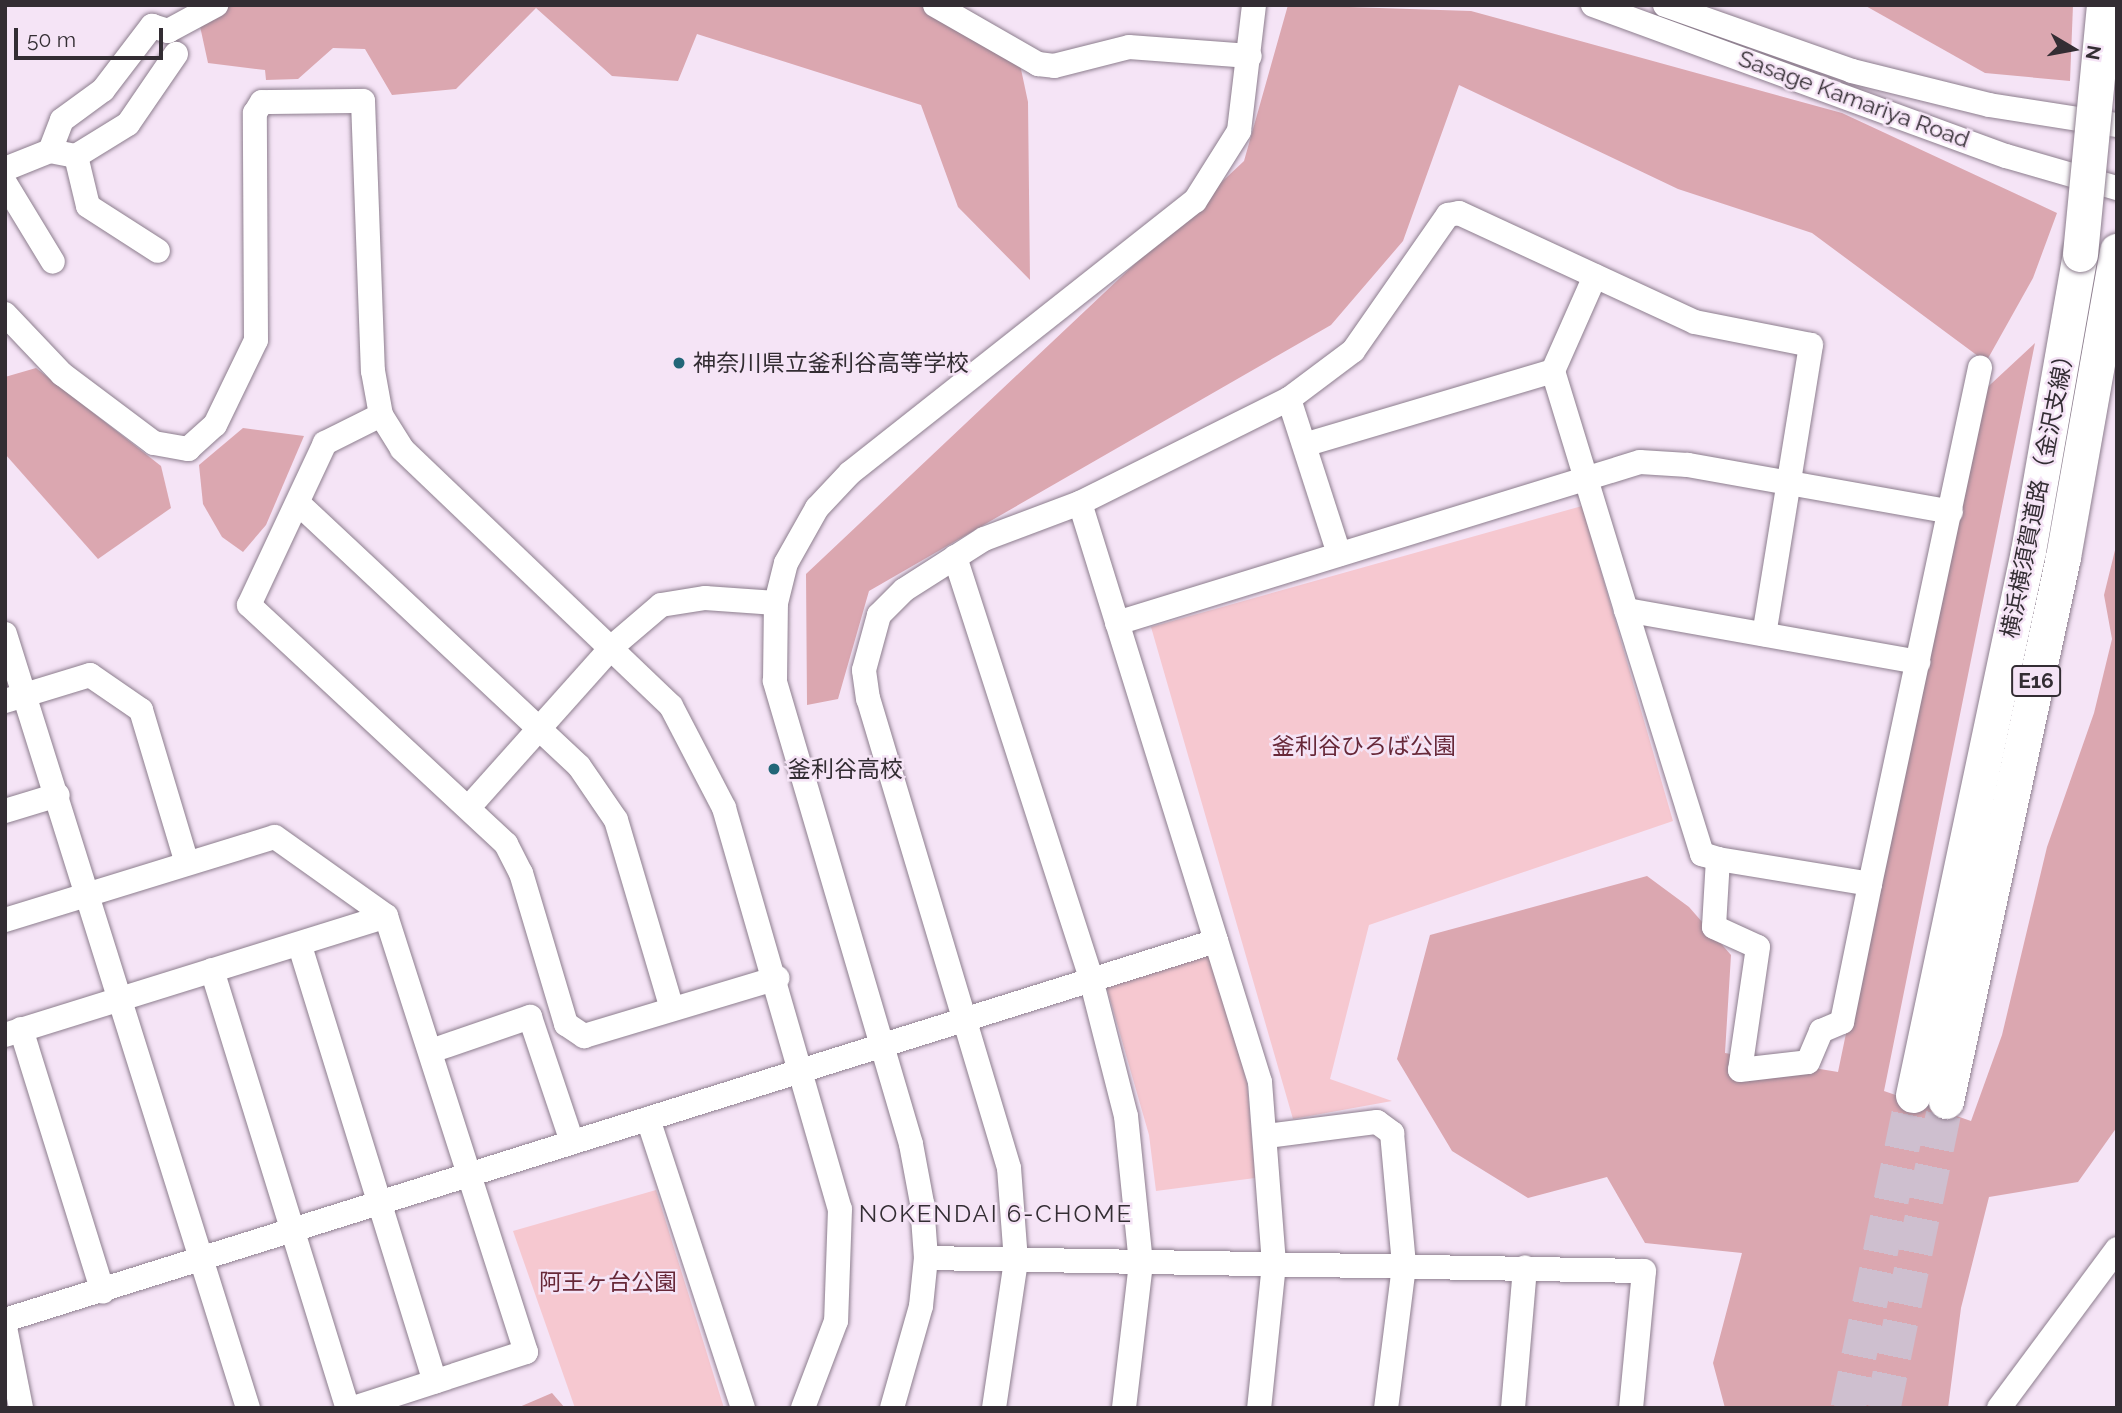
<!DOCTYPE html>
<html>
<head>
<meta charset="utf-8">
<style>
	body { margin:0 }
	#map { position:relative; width:2122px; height:1413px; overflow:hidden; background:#f5e4f6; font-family:Raleway,"Noto Sans JP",sans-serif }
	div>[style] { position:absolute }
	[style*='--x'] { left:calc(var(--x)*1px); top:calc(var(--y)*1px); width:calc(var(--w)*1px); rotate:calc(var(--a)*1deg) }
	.green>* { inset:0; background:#f6c8d0 }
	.forest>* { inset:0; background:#dba7b0 }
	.highway-tunnel>* { height:35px; margin-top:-17.5px; transform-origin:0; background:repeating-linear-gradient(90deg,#cebfcf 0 35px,transparent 0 53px) }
	.roads { filter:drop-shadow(0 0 2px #8d7e8e) drop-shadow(0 0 2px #8d7e8e) }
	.minor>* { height:24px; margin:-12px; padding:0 12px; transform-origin:12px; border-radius:12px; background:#fff }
	.highway>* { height:35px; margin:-17.5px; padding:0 17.5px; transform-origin:17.5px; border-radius:17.5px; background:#fff }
	.bridges { filter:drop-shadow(0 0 2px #8d7e8e) drop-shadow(0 0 2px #8d7e8e) }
	.highway-bridge>* { height:35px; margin:-17.5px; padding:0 17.5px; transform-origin:17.5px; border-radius:17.5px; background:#fff }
	.dots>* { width:19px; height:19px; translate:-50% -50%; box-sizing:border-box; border:4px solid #f5e4f6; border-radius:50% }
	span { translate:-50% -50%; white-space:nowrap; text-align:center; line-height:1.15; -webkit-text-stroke:5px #f5e4f6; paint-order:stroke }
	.shield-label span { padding:2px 5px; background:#f5e4f6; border:2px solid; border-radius:5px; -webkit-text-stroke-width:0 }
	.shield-label { font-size:21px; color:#332d33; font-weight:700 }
	.street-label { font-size:23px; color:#332d33 }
	.poi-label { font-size:23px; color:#332d33 }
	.left { translate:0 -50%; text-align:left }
	.park-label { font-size:23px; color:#672838 }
	.neighbourhood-label { font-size:24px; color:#332d33; letter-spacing:2px }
	.frame { position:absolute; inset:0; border:7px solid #332d33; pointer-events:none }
	.north { position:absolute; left:2038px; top:14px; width:70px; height:70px; -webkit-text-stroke:5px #f5e4f6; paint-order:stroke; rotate:100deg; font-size:19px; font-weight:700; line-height:28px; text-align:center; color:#332d33 }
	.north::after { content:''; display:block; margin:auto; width:24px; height:32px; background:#332d33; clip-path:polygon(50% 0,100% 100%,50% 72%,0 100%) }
	.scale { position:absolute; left:14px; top:28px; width:149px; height:32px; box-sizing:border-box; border:4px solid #332d33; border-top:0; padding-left:9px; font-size:21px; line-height:24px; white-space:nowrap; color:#332d33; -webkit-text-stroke:5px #f5e4f6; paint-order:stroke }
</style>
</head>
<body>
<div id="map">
	<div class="green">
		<div style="clip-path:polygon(1582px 506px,1673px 821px,1369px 925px,1330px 1079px,1392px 1101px,1293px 1119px,1151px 627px)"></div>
		<div style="clip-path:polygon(1211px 953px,1247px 1083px,1255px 1178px,1156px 1191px,1149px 1135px,1106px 985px)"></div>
		<div style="clip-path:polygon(656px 1190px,724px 1408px,575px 1408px,513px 1231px)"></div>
	</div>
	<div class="forest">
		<div style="clip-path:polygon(231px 5px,925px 5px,1018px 55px,1028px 102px,1030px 280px,958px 207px,921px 105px,697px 34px,678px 81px,612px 76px,536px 8px,456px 89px,392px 95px,365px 49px,333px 48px,298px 79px,266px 80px,265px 70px,208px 63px,198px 17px)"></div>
		<div style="clip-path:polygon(1288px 5px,1471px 11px,1842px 113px,2057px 213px,2033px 278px,1986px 362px,1812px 233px,1678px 189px,1459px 85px,1403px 241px,1331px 325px,869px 591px,838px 699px,807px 705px,806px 574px,1244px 161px)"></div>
		<div style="clip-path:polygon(1864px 5px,2073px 5px,2070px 81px,1985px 73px)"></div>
		<div style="clip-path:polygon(2035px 343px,1884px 1091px,1971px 1121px,2002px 1035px,2047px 847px,2094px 713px,2112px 639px,2104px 595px,2117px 542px,2117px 1127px,2078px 1182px,1989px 1197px,1961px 1308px,1948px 1408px,1725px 1408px,1713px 1363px,1742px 1253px,1645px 1243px,1607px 1177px,1528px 1198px,1452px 1151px,1397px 1059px,1430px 935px,1647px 876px,1689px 907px,1731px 955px,1725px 1053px,1838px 1072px,1978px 396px)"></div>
		<div style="clip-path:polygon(36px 368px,161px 466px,171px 508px,98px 559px,5px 454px,5px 377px)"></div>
		<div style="clip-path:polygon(243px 428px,304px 436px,266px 525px,243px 552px,222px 537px,203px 504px,199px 465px)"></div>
		<div style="clip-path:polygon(552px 1393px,565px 1408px,517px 1408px)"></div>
	</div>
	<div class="highway-tunnel">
		<div style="--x:1848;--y:1408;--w:320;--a:-78.3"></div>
		<div style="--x:1883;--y:1408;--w:313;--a:-78.4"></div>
	</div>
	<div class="roads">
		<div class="minor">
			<div style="--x:935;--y:5;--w:119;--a:29.8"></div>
			<div style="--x:1038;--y:64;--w:16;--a:7"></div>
			<div style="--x:1054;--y:66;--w:77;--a:-14.2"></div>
			<div style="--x:1129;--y:47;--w:121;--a:4.3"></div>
			<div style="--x:1593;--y:5;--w:440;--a:20.1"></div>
			<div style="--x:2006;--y:156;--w:116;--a:16.1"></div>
			<div style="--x:1665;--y:5;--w:198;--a:19.4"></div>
			<div style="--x:1852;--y:71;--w:141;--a:13.9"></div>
			<div style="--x:1989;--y:105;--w:130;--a:8.9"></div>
			<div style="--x:50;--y:151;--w:33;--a:-69"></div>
			<div style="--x:62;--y:120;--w:51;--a:-36.2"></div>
			<div style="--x:103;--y:90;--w:81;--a:-52.6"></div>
			<div style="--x:152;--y:26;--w:17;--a:17"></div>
			<div style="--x:168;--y:31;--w:55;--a:-28.4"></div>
			<div style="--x:76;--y:156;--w:51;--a:76.5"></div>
			<div style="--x:88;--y:206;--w:83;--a:32.7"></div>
			<div style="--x:5;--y:169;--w:48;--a:-21.8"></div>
			<div style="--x:50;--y:151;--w:26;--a:11"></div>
			<div style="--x:76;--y:156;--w:61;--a:-31.6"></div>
			<div style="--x:128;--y:124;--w:85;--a:-55.6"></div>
			<div style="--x:5;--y:183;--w:92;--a:58.7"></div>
			<div style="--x:1595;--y:276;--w:104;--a:113.9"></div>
			<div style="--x:1553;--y:371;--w:250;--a:73"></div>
			<div style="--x:1626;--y:610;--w:297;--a:10.1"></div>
			<div style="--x:5;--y:314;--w:83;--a:46.5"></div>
			<div style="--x:62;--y:374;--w:115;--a:36.9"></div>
			<div style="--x:154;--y:443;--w:35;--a:10"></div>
			<div style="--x:188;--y:449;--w:36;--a:-42"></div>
			<div style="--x:215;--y:425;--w:94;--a:-64.2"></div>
			<div style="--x:256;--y:340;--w:227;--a:-90.3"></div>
			<div style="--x:255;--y:113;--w:13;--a:-58"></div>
			<div style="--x:262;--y:102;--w:101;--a:-0.6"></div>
			<div style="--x:363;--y:101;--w:270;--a:87.9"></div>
			<div style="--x:373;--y:371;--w:45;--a:79.7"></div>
			<div style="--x:381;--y:415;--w:40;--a:58"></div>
			<div style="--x:402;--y:449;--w:372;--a:43.7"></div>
			<div style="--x:671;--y:706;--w:115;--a:62.5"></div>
			<div style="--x:724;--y:808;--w:417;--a:73.9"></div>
			<div style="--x:840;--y:1209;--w:112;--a:92"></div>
			<div style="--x:836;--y:1321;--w:93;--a:110.8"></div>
			<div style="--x:1289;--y:399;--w:163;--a:72.1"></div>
			<div style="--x:381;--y:415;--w:63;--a:153.4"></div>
			<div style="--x:325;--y:443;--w:179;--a:115.1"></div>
			<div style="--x:249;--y:605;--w:351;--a:42.9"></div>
			<div style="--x:506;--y:844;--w:33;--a:63"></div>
			<div style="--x:521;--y:873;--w:158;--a:73.4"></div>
			<div style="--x:566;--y:1024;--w:22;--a:34"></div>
			<div style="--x:584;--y:1036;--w:202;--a:-16.7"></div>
			<div style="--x:1307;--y:444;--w:257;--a:-16.5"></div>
			<div style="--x:1080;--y:503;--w:606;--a:72.73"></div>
			<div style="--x:1260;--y:1082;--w:183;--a:85.6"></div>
			<div style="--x:1274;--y:1264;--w:145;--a:95.9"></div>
			<div style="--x:299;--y:504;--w:383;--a:43.1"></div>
			<div style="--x:579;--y:766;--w:65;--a:55.6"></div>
			<div style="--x:616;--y:820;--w:197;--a:73.5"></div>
			<div style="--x:955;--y:557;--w:443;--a:72.1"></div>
			<div style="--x:1091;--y:979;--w:141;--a:75.7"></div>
			<div style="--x:1126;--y:1116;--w:148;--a:84.2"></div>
			<div style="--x:1141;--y:1263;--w:146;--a:96.7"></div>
			<div style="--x:1626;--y:610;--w:256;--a:72.7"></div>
			<div style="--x:1702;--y:854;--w:17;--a:17"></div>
			<div style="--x:1718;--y:859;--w:68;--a:93.4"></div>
			<div style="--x:1714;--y:927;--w:48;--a:24.4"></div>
			<div style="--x:1758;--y:947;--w:124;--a:98.3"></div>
			<div style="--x:1740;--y:1070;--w:68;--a:-6.7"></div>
			<div style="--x:1808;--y:1062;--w:34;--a:-67"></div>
			<div style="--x:1821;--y:1031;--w:23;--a:-23"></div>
			<div style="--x:1842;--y:1022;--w:141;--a:-78.5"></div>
			<div style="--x:1117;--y:623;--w:547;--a:-17.11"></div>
			<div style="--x:1640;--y:462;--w:48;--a:3.6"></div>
			<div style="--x:1688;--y:465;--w:267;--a:10.1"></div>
			<div style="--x:5;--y:634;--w:811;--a:72.57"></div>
			<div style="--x:5;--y:701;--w:89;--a:-17"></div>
			<div style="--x:90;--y:675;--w:62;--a:34.5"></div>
			<div style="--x:141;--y:710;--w:160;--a:73.3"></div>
			<div style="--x:469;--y:807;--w:216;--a:-48.2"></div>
			<div style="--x:613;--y:646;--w:63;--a:-40.5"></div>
			<div style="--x:661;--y:605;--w:45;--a:-9"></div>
			<div style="--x:705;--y:598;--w:71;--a:4"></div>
			<div style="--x:5;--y:811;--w:55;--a:-16.8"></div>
			<div style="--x:1718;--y:859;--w:154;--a:9.3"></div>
			<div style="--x:1870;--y:884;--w:528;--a:-77.97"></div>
			<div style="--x:5;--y:920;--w:282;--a:-17.1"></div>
			<div style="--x:275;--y:837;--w:136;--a:35.4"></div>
			<div style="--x:386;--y:916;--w:458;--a:72.2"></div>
			<div style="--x:526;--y:1352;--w:181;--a:162"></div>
			<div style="--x:300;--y:946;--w:456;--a:72.8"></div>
			<div style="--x:212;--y:970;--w:459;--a:72.8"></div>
			<div style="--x:21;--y:1029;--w:275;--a:72.7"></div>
			<div style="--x:5;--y:1035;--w:399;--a:-17.3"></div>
			<div style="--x:431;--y:1051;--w:105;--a:-19"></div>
			<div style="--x:530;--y:1017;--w:132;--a:71.4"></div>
			<div style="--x:648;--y:1119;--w:304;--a:71.8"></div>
			<div style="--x:1267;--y:1136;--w:111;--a:-7.3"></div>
			<div style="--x:1377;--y:1122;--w:19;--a:36"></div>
			<div style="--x:1392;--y:1133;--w:134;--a:84.8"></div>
			<div style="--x:1404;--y:1266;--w:143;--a:97.2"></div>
			<div style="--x:926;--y:1258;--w:718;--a:1.04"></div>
			<div style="--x:1644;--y:1271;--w:138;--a:95.4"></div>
			<div style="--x:5;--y:1320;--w:1269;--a:-17.38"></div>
			<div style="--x:5;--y:1327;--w:83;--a:78.8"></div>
			<div style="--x:892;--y:1408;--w:106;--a:-74.1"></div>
			<div style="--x:921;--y:1306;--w:48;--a:-84.1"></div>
			<div style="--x:926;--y:1258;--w:55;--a:-94.2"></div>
			<div style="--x:922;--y:1203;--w:60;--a:-100.6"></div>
			<div style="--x:911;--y:1144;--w:483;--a:-106.4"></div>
			<div style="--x:775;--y:681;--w:78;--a:-89.3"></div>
			<div style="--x:776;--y:603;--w:41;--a:-76"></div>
			<div style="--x:786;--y:563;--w:63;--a:-60.6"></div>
			<div style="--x:817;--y:508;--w:48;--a:-46.7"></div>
			<div style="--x:850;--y:473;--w:439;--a:-38.3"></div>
			<div style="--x:1195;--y:201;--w:83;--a:-57.8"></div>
			<div style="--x:1239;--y:131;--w:127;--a:-83.2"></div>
			<div style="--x:994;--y:1408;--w:149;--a:-81.5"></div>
			<div style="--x:1016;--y:1261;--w:93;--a:-94.3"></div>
			<div style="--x:1009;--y:1168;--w:490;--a:-106.7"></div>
			<div style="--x:868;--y:699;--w:29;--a:-98"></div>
			<div style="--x:864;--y:670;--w:57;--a:-74.7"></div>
			<div style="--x:879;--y:615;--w:35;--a:-45"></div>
			<div style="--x:904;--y:590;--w:95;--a:-32.5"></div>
			<div style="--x:984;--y:539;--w:103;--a:-20.6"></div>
			<div style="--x:1080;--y:503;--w:233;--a:-26.5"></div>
			<div style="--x:1289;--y:399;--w:80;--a:-36.9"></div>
			<div style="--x:1353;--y:351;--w:166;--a:-55.1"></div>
			<div style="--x:1448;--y:215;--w:11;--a:-10"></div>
			<div style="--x:1459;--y:213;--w:260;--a:24.8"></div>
			<div style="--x:1695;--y:322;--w:118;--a:11.2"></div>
			<div style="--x:1811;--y:345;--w:293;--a:99.2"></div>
			<div style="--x:1513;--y:1408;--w:141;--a:-85.1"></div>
			<div style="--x:1999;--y:1408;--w:198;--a:-53.4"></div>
		</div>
		<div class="highway">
			<div style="--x:1913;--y:1095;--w:556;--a:-78.06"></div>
			<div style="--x:2028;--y:551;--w:302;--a:-80.1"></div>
			<div style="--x:1946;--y:1101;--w:556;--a:-77.86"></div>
			<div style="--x:2063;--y:557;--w:311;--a:-80"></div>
		</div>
	</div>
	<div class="bridges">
		<div class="highway-bridge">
			<div style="--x:2080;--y:254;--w:250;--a:-84.5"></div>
		</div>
	</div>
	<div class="dots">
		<div style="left:679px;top:363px;background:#226678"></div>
		<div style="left:774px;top:769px;background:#226678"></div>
	</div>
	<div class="shield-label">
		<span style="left:2036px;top:681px">E16</span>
	</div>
	<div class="street-label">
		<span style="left:1854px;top:99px;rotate:20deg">Sasage Kamariya Road</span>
		<span style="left:2038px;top:491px;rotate:-79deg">横浜横須賀道路（金沢支線）</span>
	</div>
	<div class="poi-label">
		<span class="left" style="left:693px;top:363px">神奈川県立釜利谷高等学校</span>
		<span class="left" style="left:788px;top:769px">釜利谷高校</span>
	</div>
	<div class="park-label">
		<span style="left:1364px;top:746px">釜利谷ひろば公園</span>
		<span style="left:608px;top:1282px">阿王ヶ台公園</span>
	</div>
	<div class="neighbourhood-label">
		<span style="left:996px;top:1214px">NOKENDAI 6-CHOME</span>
	</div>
	<div class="frame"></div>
	<div class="north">N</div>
	<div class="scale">50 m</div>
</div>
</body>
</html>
